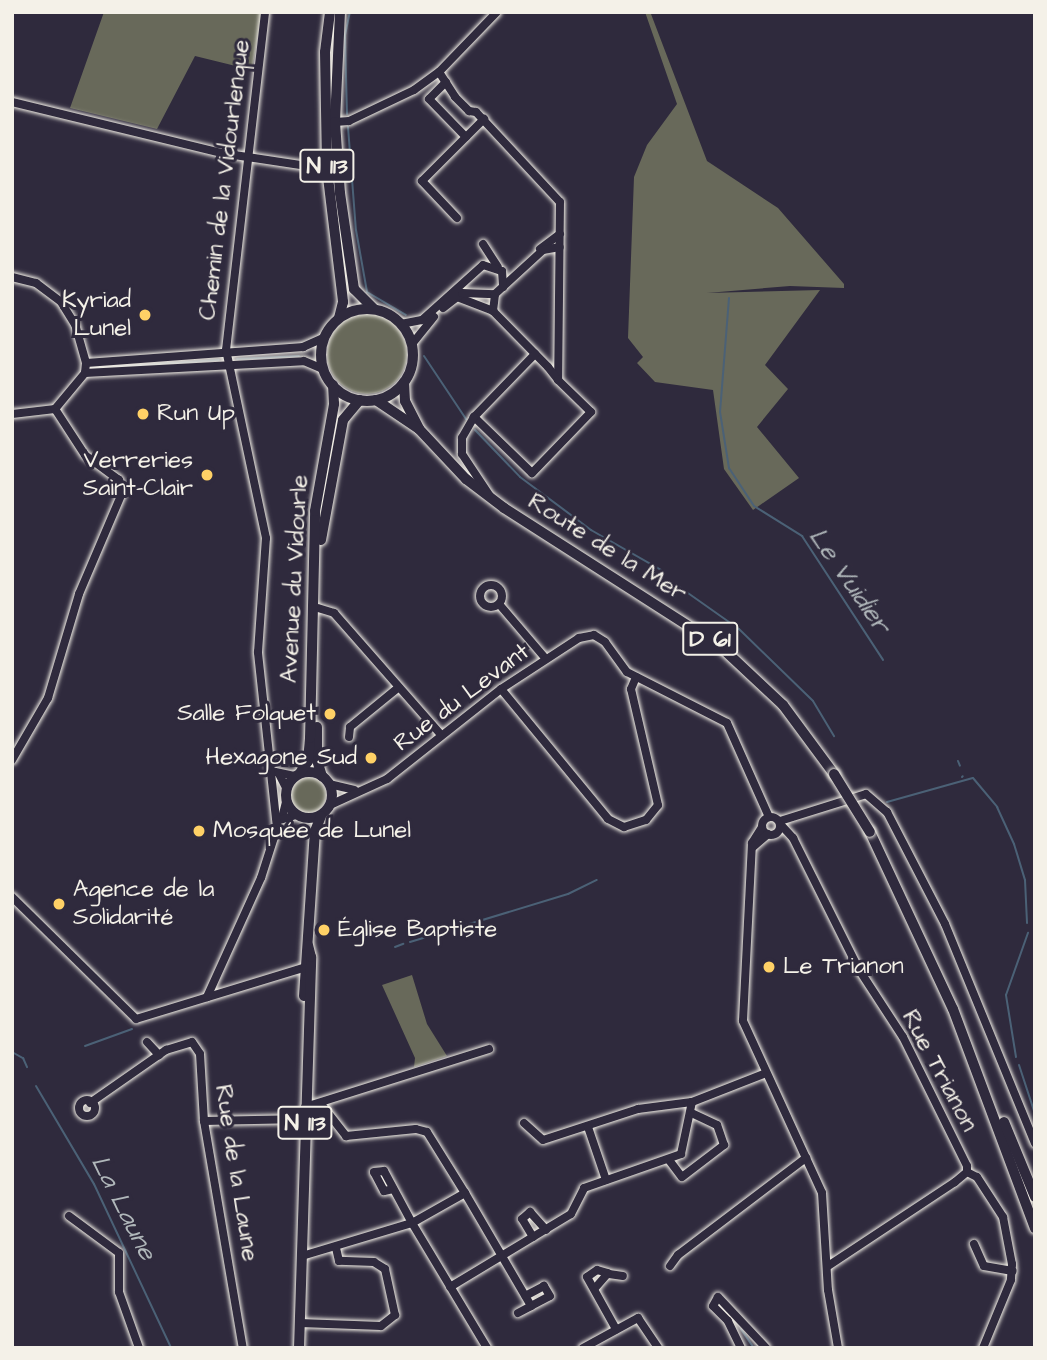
<!DOCTYPE html>
<html>
<head>
<meta charset="utf-8">
<style>
	body { margin:0 }
	#map { position:relative; width:1047px; height:1360px; overflow:hidden; background:#2f2a3d; font-family:"Architects Daughter",sans-serif }
	div>[style] { position:absolute }
	[style*='--x'] { left:calc(var(--x)*1px); top:calc(var(--y)*1px); width:calc(var(--w)*1px); rotate:calc(var(--a)*1deg) }
	.green>* { inset:0; background:#68695a }
	.round { border-radius:50% }
	.stream>* { height:2px; margin:-1px; padding:0 1px; transform-origin:1px; border-radius:1px; background:#4b6176 }
	.roads { filter:drop-shadow(0 0 2px #f4f1e8) drop-shadow(0 0 2px #f4f1e8) }
	.minor>* { height:8px; margin:-4px; padding:0 4px; transform-origin:4px; border-radius:4px; background:#2f2a3d }
	.minor>.ring { margin:-4px; padding:0; box-sizing:content-box; background:none; border:8px solid #2f2a3d; border-radius:50% }
	.major>* { height:10px; margin:-5px; padding:0 5px; transform-origin:5px; border-radius:5px; background:#2f2a3d }
	.major>.ring { margin:-5px; padding:0; box-sizing:content-box; background:none; border:10px solid #2f2a3d; border-radius:50% }
	.bridges { filter:drop-shadow(0 0 2px #f4f1e8) drop-shadow(0 0 2px #f4f1e8) }
	.major-bridge>* { height:10px; margin:-5px; padding:0 5px; transform-origin:5px; border-radius:5px; background:#2f2a3d }
	.dots>* { width:19px; height:19px; translate:-50% -50%; box-sizing:border-box; border:4px solid #2f2a3d; border-radius:50% }
	span { translate:-50% -50%; white-space:nowrap; text-align:center; line-height:1.15; -webkit-text-stroke:6px #2f2a3d; paint-order:stroke }
	.shield-label span { padding:2px 5px; background:#2f2a3d; border:2px solid; border-radius:5px; -webkit-text-stroke-width:0 }
	.shield-label { font-size:23px; color:#f4f1e8; font-weight:700 }
	.street-label { font-size:24px; color:#f4f1e8 }
	.poi-label { font-size:24px; color:#f4f1e8 }
	.right { translate:-100% -50%; text-align:right }
	.left { translate:0 -50%; text-align:left }
	.water-label { font-size:26px; color:#b0b7ba; font-style:italic }
	.frame { position:absolute; inset:0; border:14px solid #f4f1e8; pointer-events:none }
</style>
</head>
<body>
<div id="map">
	<div class="green">
		<div style="clip-path:polygon(104px 12px,262px 12px,252px 70px,195px 56px,157px 129px,70px 108px)"></div>
		<div style="clip-path:polygon(645px 12px,651px 14px,707px 161px,778px 208px,844px 284px,844px 288px,790px 286px,707px 293px,820px 290px,765px 365px,788px 389px,757px 427px,799px 478px,753px 510px,724px 469px,713px 390px,655px 382px,637px 363px,643px 357px,628px 338px,634px 177px,647px 145px,677px 104px)"></div>
		<div class="round" style="left:327px;top:314px;width:80px;height:80px"></div>
		<div class="round" style="left:290px;top:777px;width:36px;height:36px"></div>
		<div style="clip-path:polygon(412px 975px,427px 1024px,447px 1056px,414px 1067px,415px 1058px,382px 985px)"></div>
	</div>
	<div class="stream">
		<div style="--x:347;--y:114;--w:79;--a:-91.5"></div>
		<div style="--x:345;--y:35;--w:24;--a:-78"></div>
		<div style="--x:348;--y:127;--w:103;--a:85.6"></div>
		<div style="--x:356;--y:230;--w:63;--a:79.9"></div>
		<div style="--x:367;--y:292;--w:45;--a:30.5"></div>
		<div style="--x:729;--y:298;--w:114;--a:94.5"></div>
		<div style="--x:720;--y:412;--w:57;--a:80.9"></div>
		<div style="--x:729;--y:468;--w:45;--a:56.7"></div>
		<div style="--x:754;--y:506;--w:57;--a:32"></div>
		<div style="--x:802;--y:536;--w:148;--a:56.8"></div>
		<div style="--x:424;--y:356;--w:76;--a:56.3"></div>
		<div style="--x:237;--y:359;--w:62;--a:-2.8"></div>
		<div style="--x:94;--y:368;--w:125;--a:-3.7"></div>
		<div style="--x:475;--y:430;--w:65;--a:46.2"></div>
		<div style="--x:520;--y:477;--w:89;--a:36.7"></div>
		<div style="--x:591;--y:530;--w:81;--a:29.7"></div>
		<div style="--x:678;--y:586;--w:75;--a:35.2"></div>
		<div style="--x:739;--y:629;--w:103;--a:44.2"></div>
		<div style="--x:813;--y:701;--w:41;--a:59"></div>
		<div style="--x:958;--y:761;--w:5;--a:68"></div>
		<div style="--x:962;--y:777;--w:1;--a:-45"></div>
		<div style="--x:887;--y:802;--w:89;--a:-15.6"></div>
		<div style="--x:973;--y:778;--w:38;--a:50"></div>
		<div style="--x:997;--y:807;--w:41;--a:65.3"></div>
		<div style="--x:1014;--y:844;--w:38;--a:73"></div>
		<div style="--x:1025;--y:880;--w:43;--a:87.3"></div>
		<div style="--x:410;--y:942;--w:165;--a:-16.9"></div>
		<div style="--x:568;--y:894;--w:32;--a:-26"></div>
		<div style="--x:395;--y:947;--w:9;--a:-21"></div>
		<div style="--x:85;--y:1046;--w:50;--a:-19.9"></div>
		<div style="--x:12;--y:1052;--w:13;--a:29"></div>
		<div style="--x:23;--y:1058;--w:10;--a:66"></div>
		<div style="--x:1016;--y:1057;--w:63;--a:-99.2"></div>
		<div style="--x:1006;--y:995;--w:66;--a:-70.5"></div>
		<div style="--x:1019;--y:1065;--w:52;--a:71.9"></div>
		<div style="--x:36;--y:1086;--w:114;--a:59.4"></div>
		<div style="--x:94;--y:1184;--w:181;--a:64.8"></div>
		<div style="--x:741;--y:1329;--w:23;--a:56"></div>
	</div>
	<div class="roads">
		<div class="minor">
			<div style="--x:439;--y:72;--w:30;--a:57"></div>
			<div style="--x:455;--y:97;--w:20;--a:45"></div>
			<div style="--x:469;--y:111;--w:7;--a:8"></div>
			<div style="--x:476;--y:112;--w:123;--a:47"></div>
			<div style="--x:560;--y:202;--w:178;--a:90.6"></div>
			<div style="--x:446;--y:82;--w:24;--a:135"></div>
			<div style="--x:429;--y:99;--w:53;--a:45.8"></div>
			<div style="--x:12;--y:102;--w:215;--a:13.7"></div>
			<div style="--x:221;--y:153;--w:107;--a:8.6"></div>
			<div style="--x:335;--y:122;--w:14;--a:-4"></div>
			<div style="--x:349;--y:121;--w:72;--a:-25.5"></div>
			<div style="--x:414;--y:90;--w:31;--a:-36"></div>
			<div style="--x:439;--y:72;--w:83;--a:-46"></div>
			<div style="--x:457;--y:218;--w:51;--a:-133.4"></div>
			<div style="--x:422;--y:181;--w:88;--a:-45"></div>
			<div style="--x:483;--y:244;--w:27;--a:57"></div>
			<div style="--x:540;--y:249;--w:25;--a:-37"></div>
			<div style="--x:12;--y:277;--w:25;--a:14"></div>
			<div style="--x:36;--y:283;--w:31;--a:37"></div>
			<div style="--x:61;--y:302;--w:26;--a:58"></div>
			<div style="--x:75;--y:324;--w:41;--a:74.2"></div>
			<div style="--x:86;--y:363;--w:10;--a:96"></div>
			<div style="--x:85;--y:373;--w:47;--a:129.8"></div>
			<div style="--x:55;--y:409;--w:43;--a:173.4"></div>
			<div style="--x:457;--y:297;--w:39;--a:21"></div>
			<div style="--x:493;--y:311;--w:78;--a:45.5"></div>
			<div style="--x:548;--y:367;--w:16;--a:52"></div>
			<div style="--x:558;--y:380;--w:46;--a:44.1"></div>
			<div style="--x:591;--y:412;--w:85;--a:134"></div>
			<div style="--x:532;--y:473;--w:81;--a:-136"></div>
			<div style="--x:474;--y:417;--w:88;--a:-45.9"></div>
			<div style="--x:443;--y:308;--w:24;--a:-38"></div>
			<div style="--x:462;--y:293;--w:33;--a:2"></div>
			<div style="--x:493;--y:311;--w:17;--a:-83"></div>
			<div style="--x:495;--y:294;--w:65;--a:-42.5"></div>
			<div style="--x:543;--y:250;--w:17;--a:-10"></div>
			<div style="--x:401;--y:324;--w:21;--a:-11"></div>
			<div style="--x:422;--y:320;--w:82;--a:-42"></div>
			<div style="--x:483;--y:265;--w:20;--a:18"></div>
			<div style="--x:502;--y:271;--w:16;--a:86"></div>
			<div style="--x:412;--y:344;--w:35;--a:-51"></div>
			<div style="--x:86;--y:363;--w:218;--a:-4.2"></div>
			<div style="--x:303;--y:347;--w:24;--a:-24"></div>
			<div style="--x:85;--y:373;--w:219;--a:-3.1"></div>
			<div style="--x:304;--y:361;--w:21;--a:23"></div>
			<div style="--x:474;--y:417;--w:24;--a:120"></div>
			<div style="--x:462;--y:438;--w:16;--a:90"></div>
			<div style="--x:462;--y:454;--w:50;--a:56.3"></div>
			<div class="ring" style="left:480px;top:585px;width:14px;height:14px"></div>
			<div style="--x:499;--y:604;--w:72;--a:49.5"></div>
			<div style="--x:318;--y:608;--w:17;--a:17"></div>
			<div style="--x:334;--y:613;--w:162;--a:48.7"></div>
			<div style="--x:501;--y:689;--w:168;--a:50.5"></div>
			<div style="--x:608;--y:819;--w:18;--a:27"></div>
			<div style="--x:624;--y:827;--w:23;--a:-18"></div>
			<div style="--x:646;--y:820;--w:19;--a:-51"></div>
			<div style="--x:658;--y:805;--w:119;--a:-103.1"></div>
			<div style="--x:631;--y:689;--w:13;--a:-67"></div>
			<div style="--x:349;--y:737;--w:10;--a:-84"></div>
			<div style="--x:350;--y:727;--w:63;--a:-39.2"></div>
			<div style="--x:12;--y:760;--w:72;--a:-59.9"></div>
			<div style="--x:48;--y:698;--w:109;--a:-73.4"></div>
			<div style="--x:79;--y:594;--w:112;--a:-66.9"></div>
			<div style="--x:123;--y:491;--w:12;--a:-110"></div>
			<div style="--x:119;--y:480;--w:42;--a:-143.7"></div>
			<div style="--x:85;--y:455;--w:55;--a:-123.1"></div>
			<div style="--x:271;--y:771;--w:25;--a:12"></div>
			<div style="--x:279;--y:774;--w:16;--a:63"></div>
			<div style="--x:329;--y:784;--w:26;--a:13"></div>
			<div style="--x:330;--y:805;--w:63;--a:-24.5"></div>
			<div style="--x:387;--y:779;--w:145;--a:-38.3"></div>
			<div style="--x:501;--y:689;--w:93;--a:-33.2"></div>
			<div style="--x:579;--y:638;--w:15;--a:-11"></div>
			<div style="--x:594;--y:635;--w:13;--a:32"></div>
			<div style="--x:605;--y:642;--w:37;--a:54"></div>
			<div style="--x:627;--y:672;--w:112;--a:27"></div>
			<div style="--x:727;--y:723;--w:103;--a:65.9"></div>
			<div class="ring" style="left:762px;top:817px;width:10px;height:10px"></div>
			<div style="--x:282;--y:818;--w:16;--a:-76"></div>
			<div style="--x:277;--y:821;--w:19;--a:-18"></div>
			<div style="--x:780;--y:821;--w:90;--a:-17.4"></div>
			<div style="--x:866;--y:794;--w:28;--a:41"></div>
			<div style="--x:887;--y:812;--w:126;--a:62.6"></div>
			<div style="--x:945;--y:924;--w:237;--a:67.7"></div>
			<div style="--x:781;--y:825;--w:18;--a:47"></div>
			<div style="--x:793;--y:838;--w:145;--a:63.4"></div>
			<div style="--x:858;--y:968;--w:82;--a:56.9"></div>
			<div style="--x:903;--y:1037;--w:144;--a:63.6"></div>
			<div style="--x:967;--y:1166;--w:6;--a:90"></div>
			<div style="--x:967;--y:1172;--w:16;--a:140"></div>
			<div style="--x:955;--y:1182;--w:152;--a:146.5"></div>
			<div style="--x:762;--y:827;--w:19;--a:122"></div>
			<div style="--x:752;--y:843;--w:178;--a:92.9"></div>
			<div style="--x:743;--y:1021;--w:189;--a:65.3"></div>
			<div style="--x:822;--y:1193;--w:97;--a:86.5"></div>
			<div style="--x:828;--y:1290;--w:59;--a:80.2"></div>
			<div style="--x:753;--y:847;--w:20;--a:-41"></div>
			<div style="--x:12;--y:897;--w:174;--a:44.5"></div>
			<div style="--x:136;--y:1019;--w:175;--a:-17"></div>
			<div style="--x:207;--y:997;--w:131;--a:-65.6"></div>
			<div style="--x:261;--y:878;--w:52;--a:-72.3"></div>
			<div style="--x:277;--y:828;--w:177;--a:-96.2"></div>
			<div style="--x:258;--y:652;--w:114;--a:-86"></div>
			<div style="--x:266;--y:538;--w:192;--a:-102"></div>
			<div style="--x:226;--y:350;--w:340;--a:-83.4"></div>
			<div style="--x:147;--y:1042;--w:18;--a:47"></div>
			<div class="ring" style="left:79px;top:1100px;width:8px;height:8px"></div>
			<div style="--x:692;--y:1102;--w:77;--a:-21.3"></div>
			<div style="--x:90;--y:1103;--w:93;--a:-34.9"></div>
			<div style="--x:166;--y:1050;--w:27;--a:-17"></div>
			<div style="--x:192;--y:1042;--w:14;--a:56"></div>
			<div style="--x:200;--y:1054;--w:67;--a:86.6"></div>
			<div style="--x:204;--y:1121;--w:230;--a:80.3"></div>
			<div style="--x:321;--y:1104;--w:41;--a:52"></div>
			<div style="--x:346;--y:1136;--w:70;--a:-5.7"></div>
			<div style="--x:416;--y:1129;--w:11;--a:15"></div>
			<div style="--x:427;--y:1132;--w:72;--a:58.1"></div>
			<div style="--x:305;--y:1107;--w:193;--a:-17.5"></div>
			<div style="--x:305;--y:1113;--w:21;--a:-3"></div>
			<div style="--x:204;--y:1121;--w:101;--a:-1.1"></div>
			<div style="--x:524;--y:1123;--w:25;--a:42"></div>
			<div style="--x:543;--y:1140;--w:100;--a:-18.1"></div>
			<div style="--x:638;--y:1109;--w:54;--a:-7.4"></div>
			<div style="--x:588;--y:1127;--w:56;--a:71.2"></div>
			<div style="--x:669;--y:1160;--w:21;--a:53"></div>
			<div style="--x:682;--y:1177;--w:53;--a:-37.3"></div>
			<div style="--x:724;--y:1145;--w:21;--a:-109"></div>
			<div style="--x:717;--y:1125;--w:29;--a:-155"></div>
			<div style="--x:967;--y:1172;--w:11;--a:27"></div>
			<div style="--x:977;--y:1177;--w:48;--a:57"></div>
			<div style="--x:1003;--y:1217;--w:48;--a:79.2"></div>
			<div style="--x:1012;--y:1264;--w:16;--a:94"></div>
			<div style="--x:1011;--y:1280;--w:74;--a:112.4"></div>
			<div style="--x:393;--y:1189;--w:9;--a:167"></div>
			<div style="--x:384;--y:1191;--w:21;--a:-118"></div>
			<div style="--x:374;--y:1172;--w:10;--a:-6"></div>
			<div style="--x:384;--y:1171;--w:59;--a:61.7"></div>
			<div style="--x:412;--y:1223;--w:61;--a:-29.5"></div>
			<div style="--x:465;--y:1193;--w:131;--a:59.7"></div>
			<div style="--x:531;--y:1306;--w:21;--a:-28"></div>
			<div style="--x:550;--y:1296;--w:12;--a:-121"></div>
			<div style="--x:544;--y:1286;--w:21;--a:152"></div>
			<div style="--x:69;--y:1216;--w:62;--a:36.5"></div>
			<div style="--x:119;--y:1253;--w:39;--a:90"></div>
			<div style="--x:119;--y:1292;--w:59;--a:70.3"></div>
			<div style="--x:533;--y:1237;--w:21;--a:-121"></div>
			<div style="--x:522;--y:1219;--w:11;--a:-41"></div>
			<div style="--x:530;--y:1212;--w:24;--a:48"></div>
			<div style="--x:974;--y:1244;--w:24;--a:66"></div>
			<div style="--x:984;--y:1266;--w:29;--a:10"></div>
			<div style="--x:302;--y:1256;--w:115;--a:-16.7"></div>
			<div style="--x:412;--y:1223;--w:146;--a:59"></div>
			<div style="--x:670;--y:1266;--w:14;--a:-54"></div>
			<div style="--x:678;--y:1255;--w:161;--a:-37.2"></div>
			<div style="--x:609;--y:1274;--w:14;--a:8"></div>
			<div style="--x:450;--y:1287;--w:141;--a:-31.1"></div>
			<div style="--x:571;--y:1214;--w:29;--a:-63"></div>
			<div style="--x:584;--y:1188;--w:103;--a:-19.3"></div>
			<div style="--x:681;--y:1154;--w:53;--a:-78.1"></div>
			<div style="--x:596;--y:1287;--w:18;--a:-49"></div>
			<div style="--x:608;--y:1273;--w:11;--a:-165"></div>
			<div style="--x:597;--y:1270;--w:12;--a:145"></div>
			<div style="--x:587;--y:1277;--w:60;--a:60.9"></div>
			<div style="--x:518;--y:1313;--w:15;--a:-28"></div>
			<div style="--x:300;--y:1323;--w:81;--a:2.1"></div>
			<div style="--x:381;--y:1326;--w:18;--a:-38"></div>
			<div style="--x:395;--y:1315;--w:47;--a:-102.3"></div>
			<div style="--x:385;--y:1269;--w:13;--a:-148"></div>
			<div style="--x:374;--y:1262;--w:35;--a:-178"></div>
			<div style="--x:339;--y:1261;--w:13;--a:-103"></div>
			<div style="--x:583;--y:1348;--w:63;--a:-28.6"></div>
			<div style="--x:638;--y:1318;--w:36;--a:56"></div>
			<div style="--x:741;--y:1348;--w:30;--a:-116"></div>
			<div style="--x:728;--y:1321;--w:21;--a:-135"></div>
			<div style="--x:713;--y:1306;--w:10;--a:-61"></div>
			<div style="--x:718;--y:1297;--w:70;--a:46.7"></div>
		</div>
		<div class="major">
			<div style="--x:330;--y:12;--w:40;--a:97.1"></div>
			<div style="--x:325;--y:52;--w:117;--a:89"></div>
			<div style="--x:327;--y:169;--w:134;--a:83.1"></div>
			<div style="--x:343;--y:302;--w:16;--a:104"></div>
			<div style="--x:340;--y:12;--w:110;--a:92.6"></div>
			<div style="--x:335;--y:122;--w:71;--a:86"></div>
			<div style="--x:340;--y:193;--w:97;--a:81.7"></div>
			<div style="--x:354;--y:289;--w:28;--a:45"></div>
			<div class="ring" style="left:321px;top:309px;width:82px;height:82px"></div>
			<div style="--x:404;--y:382;--w:19;--a:87"></div>
			<div style="--x:405;--y:401;--w:31;--a:63"></div>
			<div style="--x:419;--y:429;--w:69;--a:46.8"></div>
			<div style="--x:466;--y:479;--w:48;--a:37.3"></div>
			<div style="--x:504;--y:508;--w:258;--a:32.6"></div>
			<div style="--x:721;--y:647;--w:85;--a:43.1"></div>
			<div style="--x:783;--y:705;--w:86;--a:53.5"></div>
			<div style="--x:376;--y:400;--w:52;--a:34"></div>
			<div style="--x:321;--y:540;--w:122;--a:-79.6"></div>
			<div style="--x:343;--y:420;--w:26;--a:-50"></div>
			<div style="--x:317;--y:727;--w:33;--a:90"></div>
			<div style="--x:317;--y:760;--w:17;--a:73"></div>
			<div class="ring" style="left:286px;top:772px;width:36px;height:36px"></div>
			<div style="--x:300;--y:773;--w:14;--a:-56"></div>
			<div style="--x:308;--y:761;--w:23;--a:-85"></div>
			<div style="--x:310;--y:738;--w:227;--a:-88.7"></div>
			<div style="--x:315;--y:511;--w:109;--a:-79.9"></div>
			<div style="--x:334;--y:404;--w:19;--a:-93"></div>
			<div style="--x:870;--y:832;--w:195;--a:64.9"></div>
			<div style="--x:953;--y:1009;--w:234;--a:69.5"></div>
			<div style="--x:304;--y:996;--w:165;--a:-86.2"></div>
			<div style="--x:315;--y:831;--w:16;--a:-68"></div>
			<div style="--x:1004;--y:1122;--w:81;--a:67.5"></div>
			<div style="--x:299;--y:1348;--w:391;--a:-88.2"></div>
			<div style="--x:311;--y:957;--w:12;--a:-104"></div>
		</div>
	</div>
	<div class="bridges">
		<div class="major-bridge">
			<div style="--x:834;--y:774;--w:68;--a:58.2"></div>
		</div>
	</div>
	<div class="dots">
		<div style="left:145px;top:315px;background:#ffd166"></div>
		<div style="left:143px;top:414px;background:#ffd166"></div>
		<div style="left:207px;top:475px;background:#ffd166"></div>
		<div style="left:330px;top:714px;background:#ffd166"></div>
		<div style="left:371px;top:758px;background:#ffd166"></div>
		<div style="left:199px;top:831px;background:#ffd166"></div>
		<div style="left:59px;top:904px;background:#ffd166"></div>
		<div style="left:324px;top:930px;background:#ffd166"></div>
		<div style="left:769px;top:967px;background:#ffd166"></div>
	</div>
	<div class="shield-label">
		<span style="left:327px;top:166px">N 113</span>
		<span style="left:710px;top:639px">D 61</span>
		<span style="left:305px;top:1123px">N 113</span>
	</div>
	<div class="street-label">
		<span style="left:225px;top:180px;rotate:-83deg">Chemin de la Vidourlenque</span>
		<span style="left:607px;top:548px;rotate:32deg">Route de la Mer</span>
		<span style="left:295px;top:579px;rotate:-87deg">Avenue du Vidourle</span>
		<span style="left:462px;top:698px;rotate:-37deg">Rue du Levant</span>
		<span style="left:939px;top:1071px;rotate:62deg">Rue Trianon</span>
		<span style="left:236px;top:1173px;rotate:81deg">Rue de la Laune</span>
	</div>
	<div class="poi-label">
		<span class="right" style="left:131px;top:315px">Kyriad<br>Lunel</span>
		<span class="left" style="left:157px;top:414px">Run Up</span>
		<span class="right" style="left:193px;top:475px">Verreries<br>Saint-Clair</span>
		<span class="right" style="left:316px;top:714px">Salle Folquet</span>
		<span class="right" style="left:357px;top:758px">Hexagone Sud</span>
		<span class="left" style="left:213px;top:831px">Mosquée de Lunel</span>
		<span class="left" style="left:73px;top:904px">Agence de la<br>Solidarité</span>
		<span class="left" style="left:338px;top:930px">Église Baptiste</span>
		<span class="left" style="left:783px;top:967px">Le Trianon</span>
	</div>
	<div class="water-label">
		<span style="left:849px;top:581px;rotate:55deg">Le Vuidier</span>
		<span style="left:123px;top:1208px;rotate:63deg">La Laune</span>
	</div>
	<div class="frame"></div>
</div>
</body>
</html>
